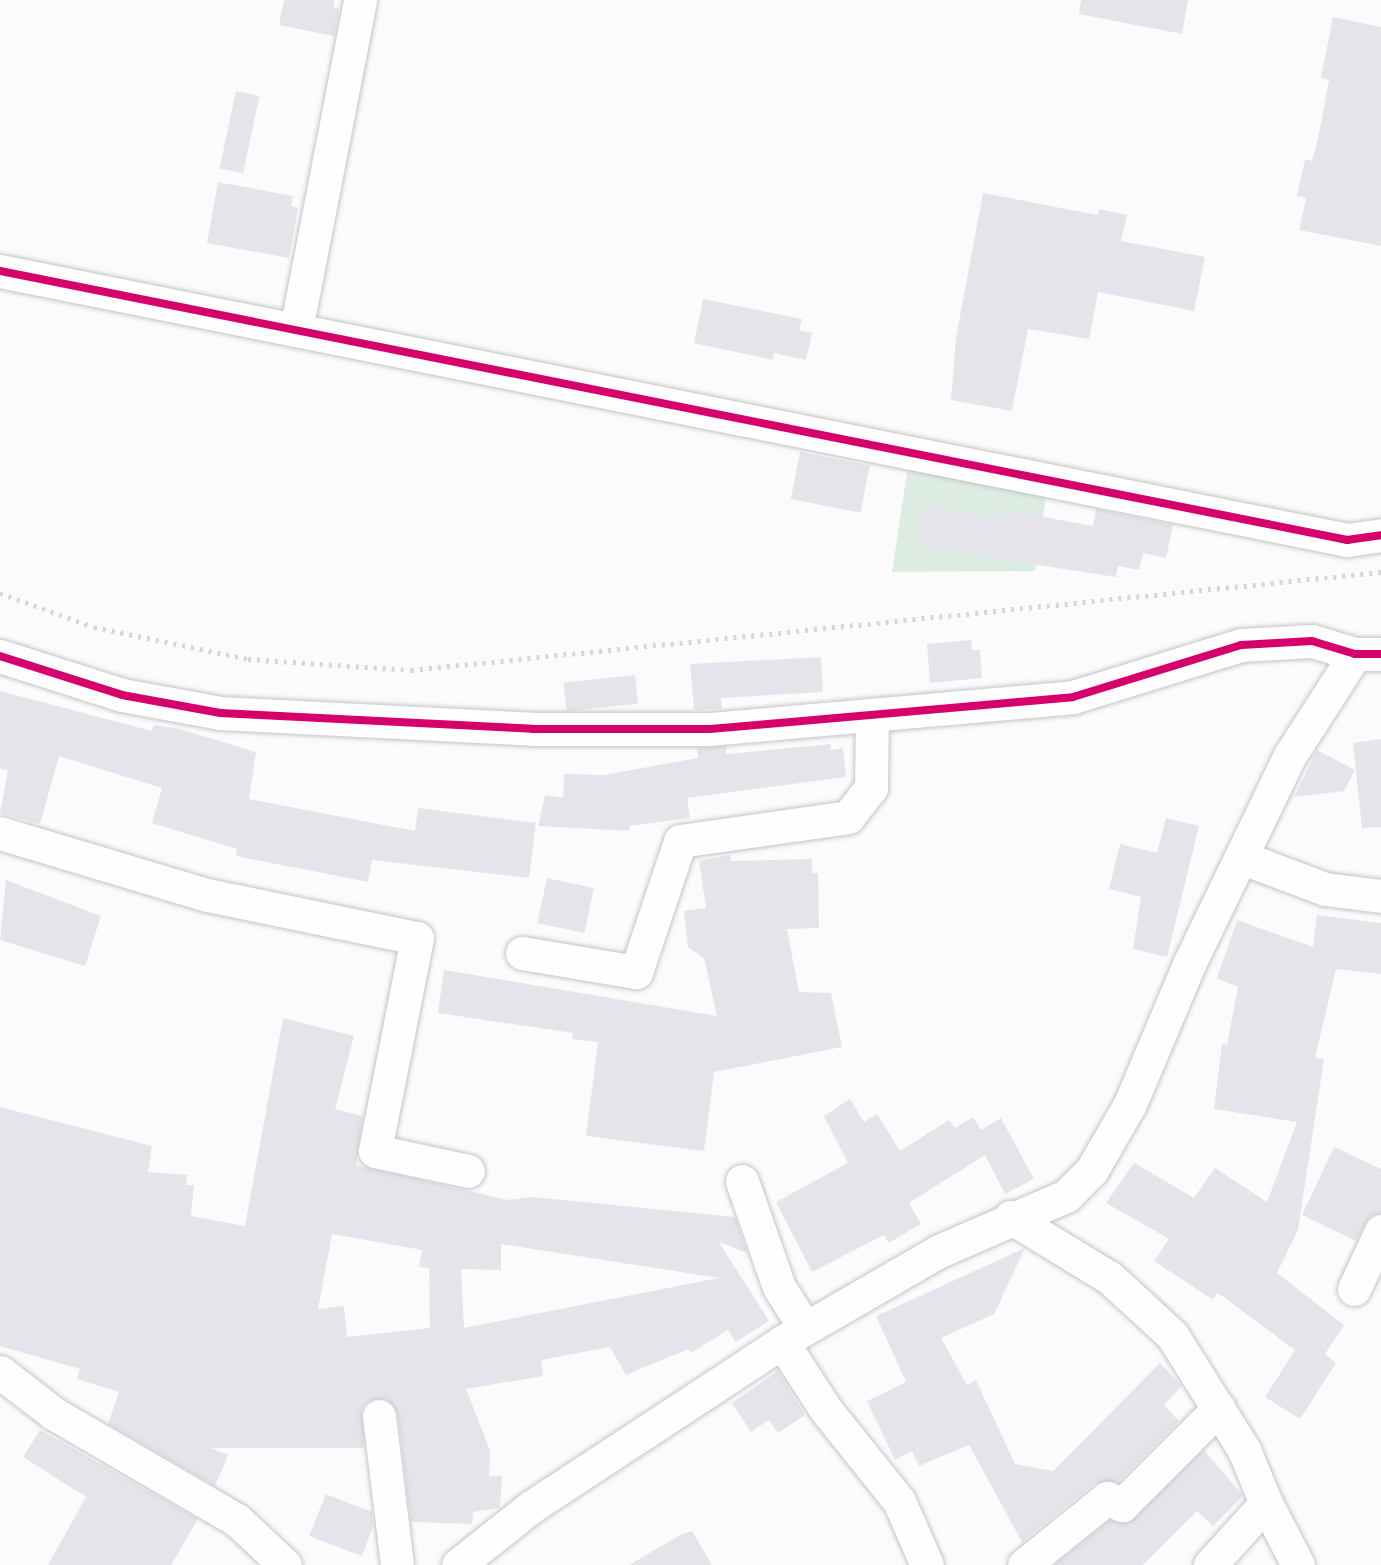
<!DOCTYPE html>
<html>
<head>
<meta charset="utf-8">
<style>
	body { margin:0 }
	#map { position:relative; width:1381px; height:1565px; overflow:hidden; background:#fbfbfb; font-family:Roboto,sans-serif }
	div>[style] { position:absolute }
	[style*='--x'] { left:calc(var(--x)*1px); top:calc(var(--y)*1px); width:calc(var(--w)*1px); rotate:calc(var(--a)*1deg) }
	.green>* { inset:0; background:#ddece2 }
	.building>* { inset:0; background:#e6e4eb; transform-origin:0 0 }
	.roads { filter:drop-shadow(0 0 2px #c5c3c8) drop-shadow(0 0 2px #c5c3c8) }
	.minor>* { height:33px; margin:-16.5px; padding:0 16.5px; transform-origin:16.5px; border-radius:16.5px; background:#fefefe }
	.rail>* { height:4.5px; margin-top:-2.25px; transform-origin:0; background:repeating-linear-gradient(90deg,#d6d6d6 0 3px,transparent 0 9px) }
	.cycleway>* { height:8px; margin:-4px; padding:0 4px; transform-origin:4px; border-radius:4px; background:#d6006c }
	span { translate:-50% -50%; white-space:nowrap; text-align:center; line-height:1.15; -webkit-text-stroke:4.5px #fff; paint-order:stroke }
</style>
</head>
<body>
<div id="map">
	<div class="green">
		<div style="clip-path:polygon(909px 460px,1048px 483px,1035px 571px,892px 572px)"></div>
	</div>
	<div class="building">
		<div style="clip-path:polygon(284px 0,335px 0,333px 7px,339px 9px,334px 36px,279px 25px)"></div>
		<div style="clip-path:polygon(1081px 0,1188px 0,1182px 34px,1079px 14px)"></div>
		<div style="clip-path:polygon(1333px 17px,1381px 27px,1381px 246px,1299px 230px,1306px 198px,1297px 196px,1305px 159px,1312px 161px,1319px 134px,1329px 80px,1321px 78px)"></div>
		<div style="left:236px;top:91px;width:24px;height:79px;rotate:12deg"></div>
		<div style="clip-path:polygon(218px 182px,293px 196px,291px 206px,298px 208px,289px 258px,207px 243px)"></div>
		<div style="clip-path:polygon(983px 193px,1097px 215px,1099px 209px,1127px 215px,1121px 241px,1205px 257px,1194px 311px,1098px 292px,1089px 339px,1028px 329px,1012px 411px,951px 400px,956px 338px)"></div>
		<div style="clip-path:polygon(703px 299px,802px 319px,799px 330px,812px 333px,806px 360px,774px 353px,773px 360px,694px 343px)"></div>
		<div style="left:800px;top:452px;width:71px;height:48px;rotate:11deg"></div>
		<div style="clip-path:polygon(924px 505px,1000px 519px,1001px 509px,1093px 526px,1096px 509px,1173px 525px,1166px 558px,1143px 553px,1139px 570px,1118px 566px,1116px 577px,917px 546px)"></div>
		<div style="clip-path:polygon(971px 640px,972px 650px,980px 650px,982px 678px,930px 683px,927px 644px)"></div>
		<div style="clip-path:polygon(821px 657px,823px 692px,721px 698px,722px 709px,694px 710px,690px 664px)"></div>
		<div style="left:635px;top:675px;width:29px;height:72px;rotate:84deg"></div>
		<div style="clip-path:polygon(0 691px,152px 731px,154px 725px,180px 729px,256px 752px,249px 799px,415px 831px,418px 808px,536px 823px,529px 878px,372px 860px,368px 882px,236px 856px,237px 849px,152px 823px,162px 788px,59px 756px,40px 824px,0 813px,8px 770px,0 769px)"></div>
		<div style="clip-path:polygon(1381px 739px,1381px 827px,1362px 828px,1353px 743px)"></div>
		<div style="clip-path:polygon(831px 744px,831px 750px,843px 748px,846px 777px,687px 798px,690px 818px,630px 826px,629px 831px,538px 826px,545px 795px,563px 798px,564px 774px,604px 775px,698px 758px,697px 748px,726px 746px,726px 754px)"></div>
		<div style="clip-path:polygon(1317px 750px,1355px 770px,1344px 791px,1294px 797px)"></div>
		<div style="clip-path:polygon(1166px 818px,1199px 826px,1167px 957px,1133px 949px,1141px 897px,1109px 889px,1120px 844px,1157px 853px)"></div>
		<div style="clip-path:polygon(730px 855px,731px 861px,812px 859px,812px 873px,818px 873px,819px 928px,787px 929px,799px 992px,831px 993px,842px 1047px,714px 1072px,704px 1151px,586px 1136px,598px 1042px,572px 1039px,573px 1033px,438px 1013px,444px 970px,717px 1016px,704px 958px,688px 947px,684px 911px,706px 908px,699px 861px)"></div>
		<div style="left:547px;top:878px;width:48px;height:46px;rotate:12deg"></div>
		<div style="clip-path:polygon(6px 880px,101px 916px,85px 966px,0 940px)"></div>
		<div style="clip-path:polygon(1317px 915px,1381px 923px,1381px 974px,1336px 969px,1315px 1058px,1324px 1059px,1298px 1230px,1277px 1273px,1344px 1325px,1325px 1354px,1336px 1363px,1300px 1419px,1265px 1397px,1295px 1350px,1218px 1293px,1212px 1299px,1154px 1261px,1169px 1239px,1106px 1203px,1134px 1163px,1194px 1198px,1215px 1168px,1267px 1202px,1297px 1122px,1214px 1109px,1222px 1044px,1227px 1045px,1238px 987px,1217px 978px,1237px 920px,1313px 947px)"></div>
		<div style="clip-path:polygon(evenodd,283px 1018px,354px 1036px,335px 1109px,363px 1116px,356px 1165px,508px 1200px,532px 1197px,735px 1217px,747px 1253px,719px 1242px,769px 1321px,736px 1342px,728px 1330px,691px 1353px,688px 1349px,626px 1375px,610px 1347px,541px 1360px,543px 1376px,466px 1389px,490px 1450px,489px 1476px,502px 1476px,500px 1508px,473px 1512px,472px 1524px,411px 1522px,398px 1414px,386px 1399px,368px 1401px,362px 1408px,364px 1448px,211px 1448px,228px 1455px,215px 1486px,108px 1424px,119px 1392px,77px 1379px,80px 1369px,0 1346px,0 1107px,152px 1146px,148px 1172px,187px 1175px,186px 1185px,194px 1185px,191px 1216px,245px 1226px,283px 1018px,332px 1234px,422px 1250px,419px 1267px,429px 1268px,430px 1328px,347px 1337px,344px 1306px,318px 1309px,332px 1234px,283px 1018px,501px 1244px,719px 1278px,464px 1328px,461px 1269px,501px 1270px,501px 1244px)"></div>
		<div style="clip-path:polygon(850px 1099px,864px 1122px,877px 1114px,900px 1151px,949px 1120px,955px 1128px,973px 1117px,981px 1130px,1001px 1118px,1034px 1179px,1005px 1194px,985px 1155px,909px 1203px,921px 1224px,889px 1243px,884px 1235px,812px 1272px,776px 1202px,848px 1163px,824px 1116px)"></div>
		<div style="clip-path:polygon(1334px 1147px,1381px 1169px,1381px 1213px,1370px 1216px,1356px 1241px,1302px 1215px)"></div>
		<div style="clip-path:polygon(1025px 1248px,994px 1314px,941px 1338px,967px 1385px,976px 1380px,1015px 1464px,1053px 1471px,1160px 1363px,1182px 1386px,1164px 1405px,1179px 1421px,1118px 1482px,1095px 1483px,1022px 1542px,969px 1445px,919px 1466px,912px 1451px,895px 1460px,867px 1401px,906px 1382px,876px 1316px)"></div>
		<div style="clip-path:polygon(778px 1371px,805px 1415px,778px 1433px,769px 1420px,751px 1432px,732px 1403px)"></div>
		<div style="clip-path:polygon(40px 1430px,198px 1519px,171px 1565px,48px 1565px,86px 1497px,23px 1457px)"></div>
		<div style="clip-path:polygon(1204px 1450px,1243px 1496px,1213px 1526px,1197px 1511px,1143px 1565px,1054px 1565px,1110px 1520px,1125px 1523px,1135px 1518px)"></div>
		<div style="clip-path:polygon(326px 1494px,372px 1512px,373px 1526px,362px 1556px,309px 1536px)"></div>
		<div style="clip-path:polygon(692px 1531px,712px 1565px,629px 1565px,682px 1534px)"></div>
	</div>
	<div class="roads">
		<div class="minor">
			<div style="--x:0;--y:271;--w:1374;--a:11.29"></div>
			<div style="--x:1347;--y:540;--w:34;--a:-8"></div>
			<div style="--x:296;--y:330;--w:336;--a:-79"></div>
			<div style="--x:0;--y:656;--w:128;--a:17.7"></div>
			<div style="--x:122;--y:695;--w:100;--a:10.4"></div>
			<div style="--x:220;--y:713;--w:313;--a:2.9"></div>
			<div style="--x:533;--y:729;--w:177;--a:0"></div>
			<div style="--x:710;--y:729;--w:364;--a:-5"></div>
			<div style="--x:1073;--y:697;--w:176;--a:-17.2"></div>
			<div style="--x:1241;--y:645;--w:71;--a:-3.2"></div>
			<div style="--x:1312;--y:641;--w:45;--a:16.8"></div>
			<div style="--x:1355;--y:654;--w:26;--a:0"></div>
			<div style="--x:0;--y:833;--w:216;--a:16.7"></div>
			<div style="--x:207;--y:895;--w:214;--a:11.6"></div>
			<div style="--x:417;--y:938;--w:217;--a:101.2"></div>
			<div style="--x:375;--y:1151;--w:95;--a:12.1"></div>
			<div style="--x:1243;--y:858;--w:88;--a:20.7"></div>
			<div style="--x:1325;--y:889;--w:56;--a:7.1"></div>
			<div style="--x:522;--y:953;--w:116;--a:9.5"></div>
			<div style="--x:636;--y:972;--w:138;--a:-71.4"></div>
			<div style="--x:680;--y:841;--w:170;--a:-8.1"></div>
			<div style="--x:848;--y:817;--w:37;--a:-52"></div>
			<div style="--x:871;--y:788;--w:73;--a:-89.2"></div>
			<div style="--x:742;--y:1181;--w:112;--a:70.8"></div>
			<div style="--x:779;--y:1287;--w:49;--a:57.6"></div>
			<div style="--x:1010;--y:1217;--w:117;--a:31.4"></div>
			<div style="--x:1110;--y:1278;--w:84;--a:42.6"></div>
			<div style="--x:1172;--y:1335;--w:136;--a:57.9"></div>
			<div style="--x:1244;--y:1450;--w:57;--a:67.5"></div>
			<div style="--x:1266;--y:1503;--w:84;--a:132.1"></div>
			<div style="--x:1354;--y:1289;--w:64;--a:-65"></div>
			<div style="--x:782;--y:1342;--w:81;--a:57.1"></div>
			<div style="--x:826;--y:1410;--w:117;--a:51.3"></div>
			<div style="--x:899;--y:1501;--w:70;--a:66.4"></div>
			<div style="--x:0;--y:1372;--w:67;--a:37.7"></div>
			<div style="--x:53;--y:1413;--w:213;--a:30.2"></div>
			<div style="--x:237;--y:1520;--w:66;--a:43.2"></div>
			<div style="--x:379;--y:1416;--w:150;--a:83.1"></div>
			<div style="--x:1266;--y:1503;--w:70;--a:62.7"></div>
			<div style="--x:458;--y:1565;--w:93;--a:-38.5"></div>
			<div style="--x:531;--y:1507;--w:300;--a:-33.3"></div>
			<div style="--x:782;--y:1342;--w:179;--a:-30.1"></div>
			<div style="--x:937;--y:1252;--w:141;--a:-23.5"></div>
			<div style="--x:1066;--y:1196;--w:37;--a:-45"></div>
			<div style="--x:1092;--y:1170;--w:76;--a:-60.1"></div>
			<div style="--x:1130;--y:1104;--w:154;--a:-67.1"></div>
			<div style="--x:1190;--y:962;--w:228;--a:-64.2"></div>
			<div style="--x:1289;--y:757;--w:122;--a:-57.3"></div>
			<div style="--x:1024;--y:1565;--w:107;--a:-38.9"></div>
			<div style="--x:1107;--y:1498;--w:17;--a:25"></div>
			<div style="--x:1122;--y:1505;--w:137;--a:-45"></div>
		</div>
	</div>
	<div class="rail">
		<div style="--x:0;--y:593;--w:100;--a:19.9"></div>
		<div style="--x:94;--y:627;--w:157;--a:11.7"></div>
		<div style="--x:248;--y:659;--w:163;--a:3.9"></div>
		<div style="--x:411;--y:670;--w:975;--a:-5.77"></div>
	</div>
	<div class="cycleway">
		<div style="--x:0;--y:271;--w:1374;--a:11.29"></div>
		<div style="--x:1347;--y:540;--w:34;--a:-8"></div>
		<div style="--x:0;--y:656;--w:128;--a:17.7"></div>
		<div style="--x:122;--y:695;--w:100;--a:10.4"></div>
		<div style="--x:220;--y:713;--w:313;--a:2.9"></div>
		<div style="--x:533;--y:729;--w:177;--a:0"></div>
		<div style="--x:710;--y:729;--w:364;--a:-5"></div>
		<div style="--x:1073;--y:697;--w:176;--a:-17.2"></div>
		<div style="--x:1241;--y:645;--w:71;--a:-3.2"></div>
		<div style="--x:1312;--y:641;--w:45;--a:16.8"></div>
		<div style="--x:1355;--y:654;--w:26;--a:0"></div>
	</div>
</div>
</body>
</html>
